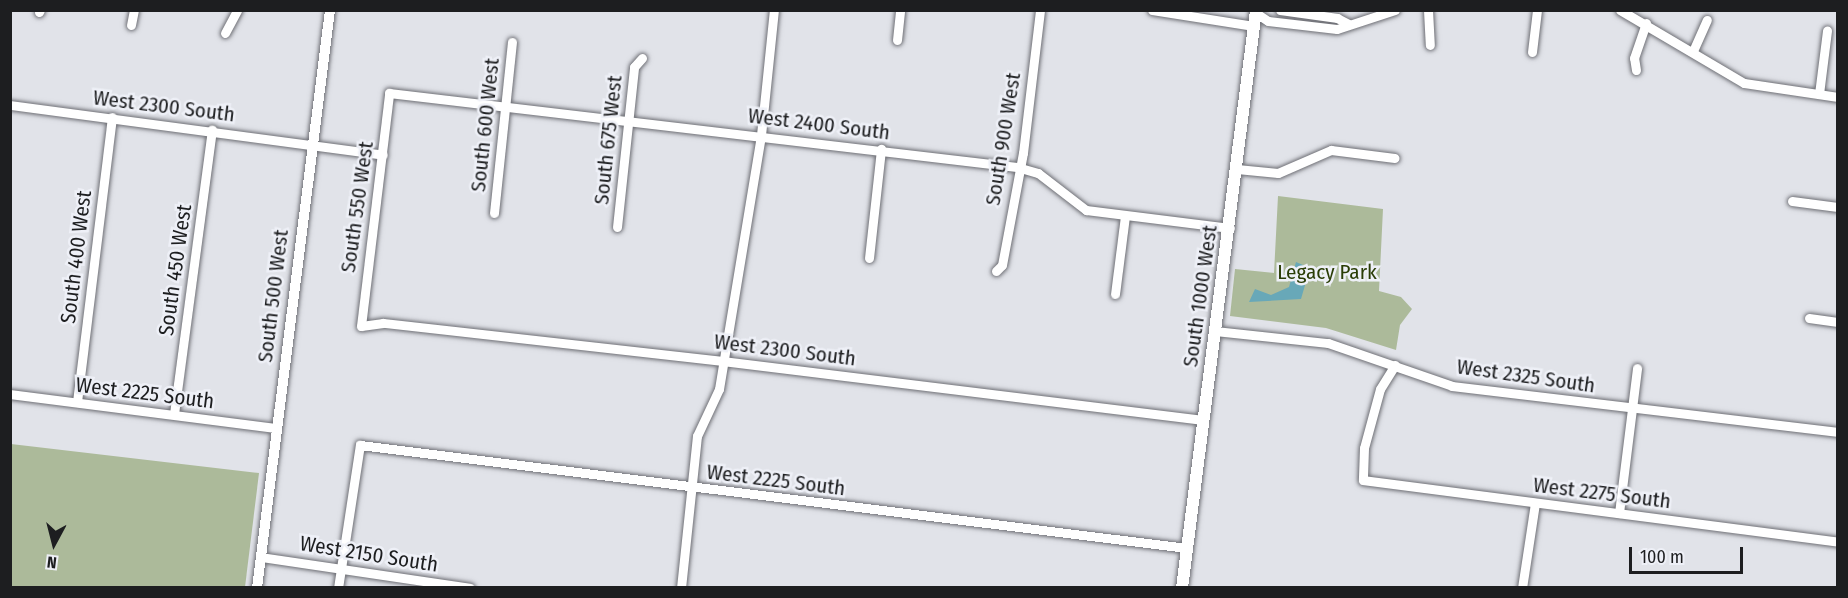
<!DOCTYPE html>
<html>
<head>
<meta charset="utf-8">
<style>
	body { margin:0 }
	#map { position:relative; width:1848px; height:598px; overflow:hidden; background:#e1e3e9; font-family:"Fira Sans Condensed",sans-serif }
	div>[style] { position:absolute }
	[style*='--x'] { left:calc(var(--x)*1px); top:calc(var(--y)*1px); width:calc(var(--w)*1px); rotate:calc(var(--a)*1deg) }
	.green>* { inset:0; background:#acba9a }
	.water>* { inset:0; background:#68a8b8 }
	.roads { filter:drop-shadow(0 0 2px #6e6f75) drop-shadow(0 0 2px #6e6f75) }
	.minor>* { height:9px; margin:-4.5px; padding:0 4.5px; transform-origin:4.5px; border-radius:4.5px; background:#fff }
	.tertiary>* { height:10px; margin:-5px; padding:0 5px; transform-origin:5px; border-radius:5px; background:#fff }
	.secondary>* { height:12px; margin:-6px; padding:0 6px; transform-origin:6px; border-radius:6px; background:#fff }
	span { translate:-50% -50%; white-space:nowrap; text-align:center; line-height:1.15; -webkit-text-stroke:5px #eef0f7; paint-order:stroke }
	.street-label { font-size:21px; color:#1d1e20 }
	.park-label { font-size:21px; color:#2a3d06 }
	.frame { position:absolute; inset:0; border:12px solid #1d1e20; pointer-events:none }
	.north { position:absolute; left:24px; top:514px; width:60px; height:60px; -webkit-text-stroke:4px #eef0f7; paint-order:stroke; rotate:187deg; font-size:16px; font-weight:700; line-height:24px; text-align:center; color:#1d1e20 }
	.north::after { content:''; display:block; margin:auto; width:21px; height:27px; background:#1d1e20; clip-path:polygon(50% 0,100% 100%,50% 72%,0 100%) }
	.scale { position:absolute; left:1629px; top:547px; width:114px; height:27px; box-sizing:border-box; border:3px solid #1d1e20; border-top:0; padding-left:8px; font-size:18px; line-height:21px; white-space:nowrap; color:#1d1e20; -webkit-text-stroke:4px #eef0f7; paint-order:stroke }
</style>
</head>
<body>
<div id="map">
	<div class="green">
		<div style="clip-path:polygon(1278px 196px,1383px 209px,1379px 291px,1401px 297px,1412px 309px,1400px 325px,1396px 350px,1326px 328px,1230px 316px,1235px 269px,1274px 273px)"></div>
		<div style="clip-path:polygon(11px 444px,259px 473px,245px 587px,11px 587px)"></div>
	</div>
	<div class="water">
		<div style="clip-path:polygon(1296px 262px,1310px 268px,1301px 299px,1249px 302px,1255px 289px,1271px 295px,1289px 287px)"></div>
	</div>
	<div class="roads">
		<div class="minor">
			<div style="--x:1152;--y:10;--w:103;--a:8.9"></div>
			<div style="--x:1280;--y:10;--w:58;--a:8"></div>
			<div style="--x:1337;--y:18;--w:13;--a:27"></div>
			<div style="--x:1428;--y:10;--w:35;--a:87"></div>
			<div style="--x:1620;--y:10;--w:144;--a:30.5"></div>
			<div style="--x:1744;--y:83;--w:95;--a:8.5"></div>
			<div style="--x:39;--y:12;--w:2;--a:-63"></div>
			<div style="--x:1256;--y:13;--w:14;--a:34"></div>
			<div style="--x:1268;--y:21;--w:69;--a:6.6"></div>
			<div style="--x:1337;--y:29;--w:61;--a:-18.1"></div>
			<div style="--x:131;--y:25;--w:15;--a:-79"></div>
			<div style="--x:225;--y:33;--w:26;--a:-62"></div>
			<div style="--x:897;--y:40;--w:30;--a:-84"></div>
			<div style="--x:1693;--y:51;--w:34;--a:-66"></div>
			<div style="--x:1532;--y:52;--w:42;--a:-83.2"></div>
			<div style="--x:1636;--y:70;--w:12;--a:-99"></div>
			<div style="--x:1634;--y:58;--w:37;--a:-71"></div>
			<div style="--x:1819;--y:94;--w:64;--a:-82.8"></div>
			<div style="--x:10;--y:105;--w:376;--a:7.6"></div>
			<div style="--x:1237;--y:169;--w:41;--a:5.6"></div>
			<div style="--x:1278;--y:173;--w:58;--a:-23.5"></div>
			<div style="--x:1331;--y:150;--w:64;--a:7.1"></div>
			<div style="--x:1792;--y:201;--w:46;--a:7.4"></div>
			<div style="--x:494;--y:213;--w:172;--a:-84"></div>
			<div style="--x:617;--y:227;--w:161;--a:-83.9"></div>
			<div style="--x:634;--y:67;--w:12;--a:-48"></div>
			<div style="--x:869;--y:258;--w:110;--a:-83.7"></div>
			<div style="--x:996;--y:271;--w:8;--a:-45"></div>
			<div style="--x:1002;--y:265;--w:114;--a:-79.4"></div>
			<div style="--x:1023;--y:153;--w:144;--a:-83.2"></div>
			<div style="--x:1115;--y:294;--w:79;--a:-82.7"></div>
			<div style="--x:1809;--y:318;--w:29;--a:8"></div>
			<div style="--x:1215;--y:331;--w:114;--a:6.1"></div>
			<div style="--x:1328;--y:343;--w:131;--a:19.1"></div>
			<div style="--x:1452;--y:386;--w:389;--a:6.8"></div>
			<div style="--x:1395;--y:365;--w:28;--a:122"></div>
			<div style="--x:1380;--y:389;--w:61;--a:105.2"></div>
			<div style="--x:1364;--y:448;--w:32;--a:92"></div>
			<div style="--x:1363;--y:480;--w:479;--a:7.4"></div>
			<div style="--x:10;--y:394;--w:267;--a:7.3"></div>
			<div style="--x:77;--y:402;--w:287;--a:-83"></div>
			<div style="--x:174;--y:414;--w:287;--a:-82.4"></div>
			<div style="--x:1203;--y:420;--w:484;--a:-173"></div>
			<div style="--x:723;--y:361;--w:342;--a:-173.6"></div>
			<div style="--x:383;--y:323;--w:22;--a:172"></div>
			<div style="--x:361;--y:326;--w:235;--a:-83.1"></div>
			<div style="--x:389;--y:93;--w:632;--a:6.72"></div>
			<div style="--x:1017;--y:167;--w:22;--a:16"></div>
			<div style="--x:1038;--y:173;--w:61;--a:37.6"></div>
			<div style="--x:1086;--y:210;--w:145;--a:7.1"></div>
			<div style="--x:1619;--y:513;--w:146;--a:-82.9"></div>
			<div style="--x:261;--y:557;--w:211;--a:8.4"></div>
			<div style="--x:338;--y:588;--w:145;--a:-81.3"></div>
			<div style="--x:360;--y:445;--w:833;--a:7.1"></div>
			<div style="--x:681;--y:588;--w:153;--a:-84"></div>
			<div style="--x:697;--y:436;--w:52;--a:-64.9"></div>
			<div style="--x:719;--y:389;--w:257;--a:-80.6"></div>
			<div style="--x:761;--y:135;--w:126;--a:-84.1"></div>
			<div style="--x:1522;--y:588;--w:86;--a:-81.3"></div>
		</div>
		<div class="tertiary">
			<div style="--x:257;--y:588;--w:583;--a:-82.8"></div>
		</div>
		<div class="secondary">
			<div style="--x:1182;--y:588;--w:583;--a:-82.7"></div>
		</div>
	</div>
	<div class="street-label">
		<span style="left:164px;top:106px;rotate:7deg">West 2300 South</span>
		<span style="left:819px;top:124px;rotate:7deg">West 2400 South</span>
		<span style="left:485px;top:125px;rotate:-84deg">South 600 West</span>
		<span style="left:1003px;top:139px;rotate:-81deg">South 900 West</span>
		<span style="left:608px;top:140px;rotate:-84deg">South 675 West</span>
		<span style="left:357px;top:207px;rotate:-82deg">South 550 West</span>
		<span style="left:76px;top:257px;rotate:-83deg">South 400 West</span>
		<span style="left:175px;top:270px;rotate:-82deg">South 450 West</span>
		<span style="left:273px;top:296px;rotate:-83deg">South 500 West</span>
		<span style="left:1200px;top:296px;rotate:-82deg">South 1000 West</span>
		<span style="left:785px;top:350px;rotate:7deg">West 2300 South</span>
		<span style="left:1526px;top:376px;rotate:8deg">West 2325 South</span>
		<span style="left:145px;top:393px;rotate:7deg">West 2225 South</span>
		<span style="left:776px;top:480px;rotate:7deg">West 2225 South</span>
		<span style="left:1602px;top:493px;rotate:7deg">West 2275 South</span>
		<span style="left:369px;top:554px;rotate:9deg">West 2150 South</span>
	</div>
	<div class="park-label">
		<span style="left:1327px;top:272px">Legacy Park</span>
	</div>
	<div class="frame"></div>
	<div class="north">N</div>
	<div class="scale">100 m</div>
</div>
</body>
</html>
